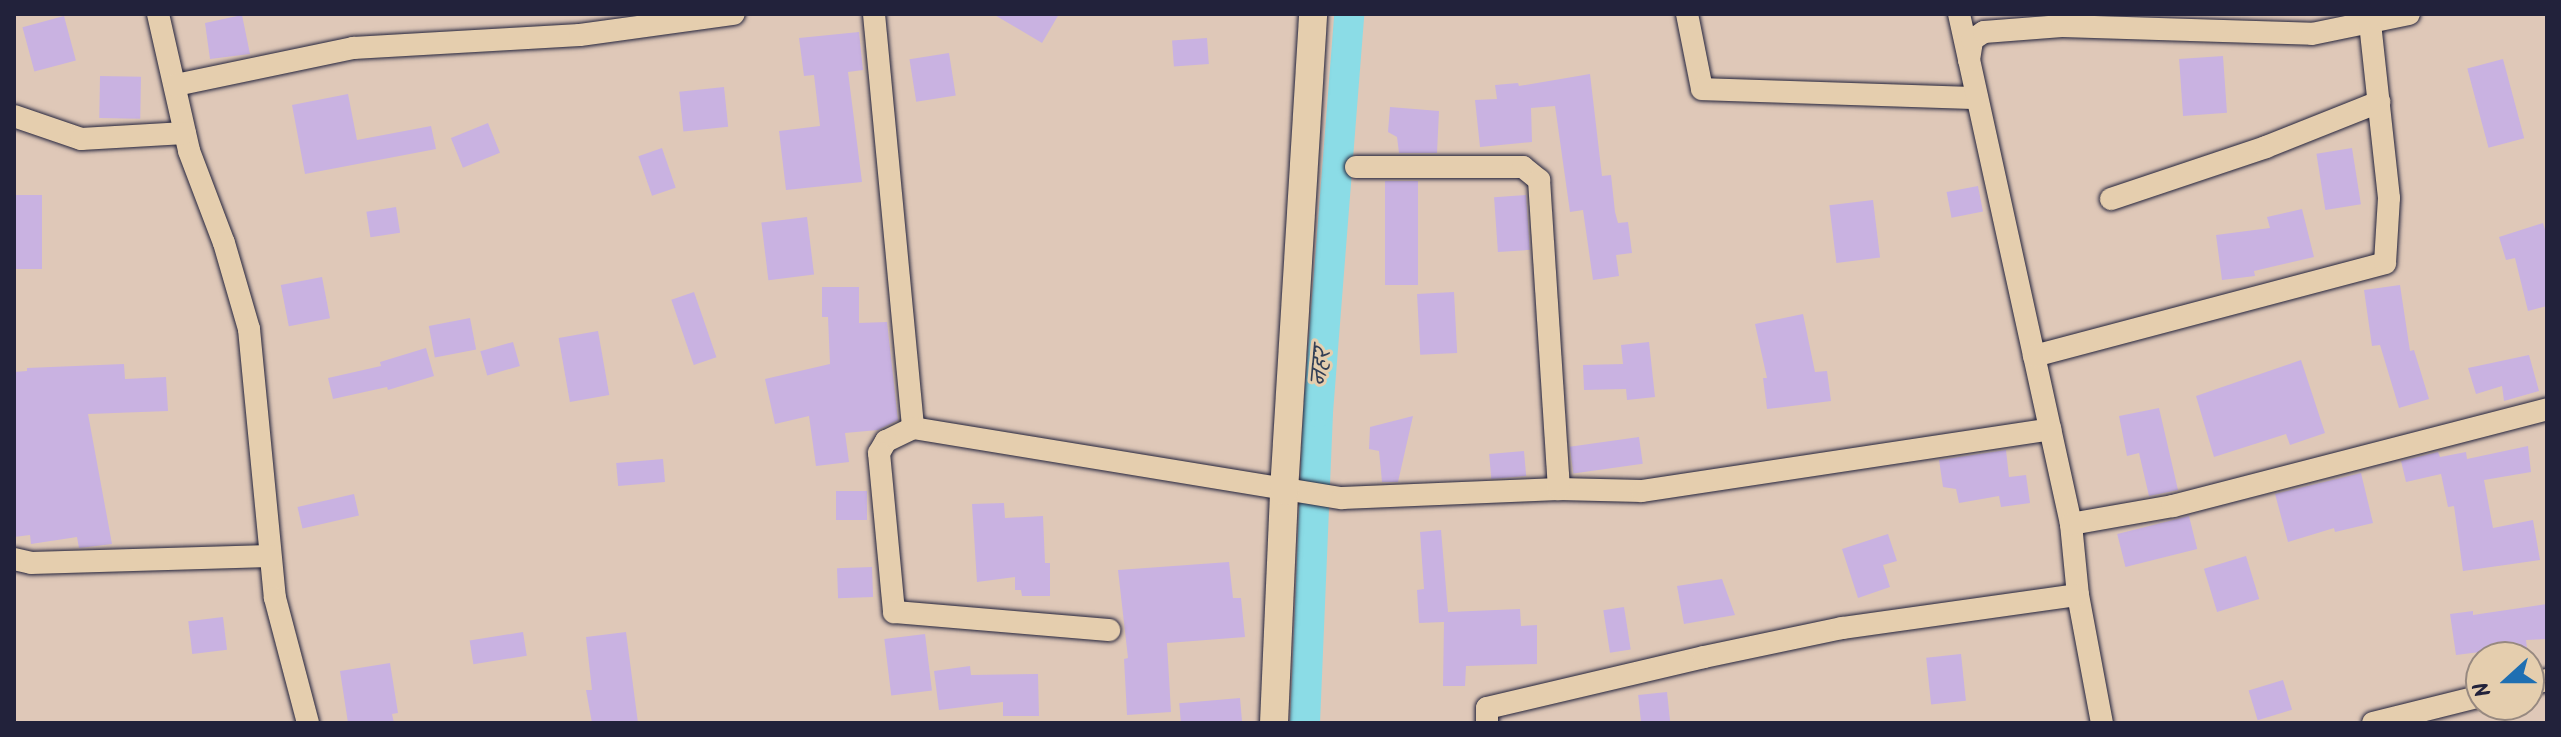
<!DOCTYPE html>
<html>
<head>
<meta charset="utf-8">
<style>
	body { margin:0 }
	#map { position:relative; width:2561px; height:737px; overflow:hidden; background:#dfc8b8; font-family:Kalam,"Playpen Sans Deva",sans-serif }
	div>[style] { position:absolute }
	[style*='--x'] { left:calc(var(--x)*1px); top:calc(var(--y)*1px); width:calc(var(--w)*1px); rotate:calc(var(--a)*1deg) }
	.canal>* { height:30px; margin:-15px; padding:0 15px; transform-origin:15px; border-radius:15px; background:#8bdce6 }
	.building>* { inset:0; background:#c9b2e1; transform-origin:0 0 }
	.roads { filter:drop-shadow(0 0 2px #22223b) drop-shadow(0 0 2px #22223b) }
	.minor>* { height:22px; margin:-11px; padding:0 11px; transform-origin:11px; border-radius:11px; background:#e5ceae }
	.tertiary>* { height:28px; margin:-14px; padding:0 14px; transform-origin:14px; border-radius:14px; background:#e5ceae }
	span { translate:-50% -50%; white-space:nowrap; text-align:center; line-height:1.15; -webkit-text-stroke:6px #e5ceae; paint-order:stroke }
	.water-label { font-size:24px; color:#323e55; font-style:italic }
	.frame { position:absolute; inset:0; border:16px solid #22223b; pointer-events:none }
	.north { position:absolute; left:2465px; top:641px; width:80px; height:80px; box-sizing:border-box; background:#e5ceae; border:2px solid #978980; border-radius:50%; rotate:249deg; font-size:22px; font-weight:700; line-height:32px; text-align:center; color:#22223b }
	.north::after { content:''; display:block; margin:auto; width:28px; height:36px; background:#1f6fb2; clip-path:polygon(50% 0,100% 100%,50% 72%,0 100%) }
</style>
</head>
<body>
<div id="map">
	<div class="canal">
		<div style="--x:1305;--y:723;--w:311;--a:-87.6"></div>
		<div style="--x:1318;--y:412;--w:399;--a:-85.5"></div>
	</div>
	<div class="building">
		<div style="clip-path:polygon(993px 14px,1059px 14px,1042px 43px)"></div>
		<div style="clip-path:polygon(242px 15px,250px 54px,210px 59px,205px 23px)"></div>
		<div style="left:64px;top:16px;width:46px;height:43px;rotate:75deg"></div>
		<div style="clip-path:polygon(859px 32px,863px 70px,848px 72px,862px 182px,786px 190px,779px 131px,820px 126px,814px 75px,804px 76px,799px 38px)"></div>
		<div style="left:1207px;top:38px;width:26px;height:35px;rotate:86deg"></div>
		<div style="left:949px;top:53px;width:43px;height:40px;rotate:81deg"></div>
		<div style="left:2223px;top:56px;width:57px;height:44px;rotate:86deg"></div>
		<div style="left:2503px;top:59px;width:82px;height:37px;rotate:75deg"></div>
		<div style="clip-path:polygon(1590px 74px,1602px 176px,1611px 175px,1615px 212px,1618px 223px,1628px 222px,1632px 253px,1616px 255px,1619px 276px,1593px 280px,1583px 210px,1570px 212px,1555px 106px,1531px 108px,1532px 142px,1480px 147px,1475px 100px,1497px 99px,1495px 85px,1518px 83px,1519px 86px)"></div>
		<div style="left:100px;top:76px;width:41px;height:42px;rotate:1deg"></div>
		<div style="left:724px;top:87px;width:40px;height:45px;rotate:84deg"></div>
		<div style="clip-path:polygon(348px 94px,357px 140px,431px 126px,436px 149px,305px 174px,292px 105px)"></div>
		<div style="clip-path:polygon(1390px 107px,1439px 111px,1437px 153px,1399px 153px,1397px 137px,1388px 132px)"></div>
		<div style="left:488px;top:123px;width:32px;height:40px;rotate:68deg"></div>
		<div style="left:662px;top:148px;width:42px;height:25px;rotate:71deg"></div>
		<div style="left:2352px;top:148px;width:57px;height:36px;rotate:81deg"></div>
		<div style="left:1385px;top:181px;width:33px;height:104px"></div>
		<div style="left:1978px;top:186px;width:26px;height:32px;rotate:79deg"></div>
		<div style="left:14px;top:195px;width:28px;height:74px"></div>
		<div style="left:1526px;top:195px;width:55px;height:32px;rotate:86deg"></div>
		<div style="left:1873px;top:200px;width:58px;height:44px;rotate:83deg"></div>
		<div style="left:396px;top:207px;width:26px;height:30px;rotate:81deg"></div>
		<div style="clip-path:polygon(2302px 209px,2314px 257px,2254px 271px,2255px 276px,2222px 280px,2216px 235px,2270px 228px,2267px 217px)"></div>
		<div style="left:807px;top:217px;width:58px;height:46px;rotate:83deg"></div>
		<div style="clip-path:polygon(2543px 223px,2547px 236px,2547px 306px,2528px 311px,2515px 258px,2506px 260px,2499px 237px)"></div>
		<div style="left:322px;top:277px;width:42px;height:42px;rotate:79deg"></div>
		<div style="clip-path:polygon(2400px 285px,2410px 351px,2414px 350px,2429px 399px,2399px 408px,2380px 345px,2372px 346px,2364px 290px)"></div>
		<div style="clip-path:polygon(822px 287px,859px 287px,859px 323px,887px 322px,898px 420px,878px 430px,845px 433px,849px 462px,816px 466px,809px 416px,775px 424px,765px 379px,830px 364px,828px 317px,822px 317px)"></div>
		<div style="left:694px;top:292px;width:69px;height:24px;rotate:71deg"></div>
		<div style="left:1454px;top:292px;width:61px;height:37px;rotate:87deg"></div>
		<div style="clip-path:polygon(1803px 314px,1815px 372px,1827px 371px,1831px 401px,1767px 409px,1763px 378px,1767px 378px,1755px 324px)"></div>
		<div style="left:470px;top:318px;width:32px;height:42px;rotate:79deg"></div>
		<div style="left:598px;top:331px;width:65px;height:40px;rotate:80deg"></div>
		<div style="left:513px;top:342px;width:25px;height:34px;rotate:74deg"></div>
		<div style="clip-path:polygon(1649px 342px,1655px 397px,1627px 400px,1626px 389px,1584px 390px,1583px 365px,1623px 364px,1621px 345px)"></div>
		<div style="clip-path:polygon(426px 348px,434px 376px,388px 390px,387px 387px,333px 399px,328px 378px,381px 366px,380px 362px)"></div>
		<div style="clip-path:polygon(2529px 355px,2539px 391px,2504px 401px,2502px 386px,2476px 394px,2468px 368px)"></div>
		<div style="clip-path:polygon(2301px 360px,2325px 433px,2290px 445px,2286px 434px,2214px 457px,2196px 396px)"></div>
		<div style="clip-path:polygon(124px 364px,125px 379px,166px 377px,168px 411px,88px 414px,112px 544px,79px 548px,77px 537px,31px 544px,30px 535px,14px 537px,14px 372px,27px 371px,27px 368px)"></div>
		<div style="clip-path:polygon(2159px 408px,2178px 490px,2149px 496px,2139px 453px,2127px 456px,2119px 416px)"></div>
		<div style="clip-path:polygon(1413px 416px,1398px 482px,1382px 482px,1379px 451px,1369px 449px,1370px 427px)"></div>
		<div style="left:1639px;top:437px;width:27px;height:70px;rotate:82deg"></div>
		<div style="clip-path:polygon(2528px 446px,2531px 472px,2484px 480px,2493px 528px,2533px 520px,2540px 560px,2463px 571px,2454px 506px,2448px 507px,2441px 474px,2406px 482px,2401px 461px,2438px 452px,2440px 457px,2466px 452px,2467px 459px)"></div>
		<div style="clip-path:polygon(2006px 450px,2009px 477px,2026px 475px,2030px 503px,2001px 507px,1999px 496px,1959px 503px,1956px 489px,1943px 487px,1939px 460px)"></div>
		<div style="left:1524px;top:451px;width:25px;height:35px;rotate:85deg"></div>
		<div style="left:663px;top:459px;width:23px;height:47px;rotate:85deg"></div>
		<div style="clip-path:polygon(2361px 473px,2373px 523px,2335px 532px,2334px 528px,2288px 542px,2275px 494px)"></div>
		<div style="left:836px;top:491px;width:31px;height:29px"></div>
		<div style="left:354px;top:494px;width:22px;height:58px;rotate:77deg"></div>
		<div style="clip-path:polygon(1004px 503px,1005px 518px,1043px 516px,1045px 563px,1050px 563px,1050px 596px,1022px 596px,1021px 590px,1015px 590px,1015px 577px,977px 582px,972px 504px)"></div>
		<div style="left:2189px;top:516px;width:34px;height:74px;rotate:76deg"></div>
		<div style="clip-path:polygon(1441px 530px,1448px 612px,1520px 609px,1521px 626px,1537px 625px,1537px 664px,1466px 666px,1465px 686px,1443px 686px,1444px 622px,1419px 623px,1417px 590px,1424px 589px,1420px 532px)"></div>
		<div style="clip-path:polygon(1888px 534px,1897px 561px,1883px 565px,1890px 587px,1858px 598px,1842px 549px)"></div>
		<div style="left:2246px;top:556px;width:45px;height:44px;rotate:73deg"></div>
		<div style="clip-path:polygon(1229px 562px,1233px 598px,1241px 598px,1245px 637px,1167px 643px,1171px 712px,1127px 715px,1124px 659px,1128px 658px,1118px 570px)"></div>
		<div style="left:872px;top:567px;width:30px;height:35px;rotate:88deg"></div>
		<div style="clip-path:polygon(1722px 579px,1735px 615px,1684px 624px,1677px 586px)"></div>
		<div style="clip-path:polygon(2547px 604px,2547px 639px,2526px 640px,2528px 657px,2496px 657px,2496px 650px,2456px 655px,2450px 614px,2473px 611px,2473px 615px)"></div>
		<div style="left:1624px;top:607px;width:43px;height:21px;rotate:81deg"></div>
		<div style="left:223px;top:617px;width:33px;height:35px;rotate:83deg"></div>
		<div style="left:523px;top:632px;width:24px;height:54px;rotate:81deg"></div>
		<div style="clip-path:polygon(626px 632px,638px 723px,592px 723px,586px 690px,592px 690px,586px 637px)"></div>
		<div style="left:925px;top:634px;width:57px;height:41px;rotate:83deg"></div>
		<div style="left:1961px;top:654px;width:47px;height:35px;rotate:84deg"></div>
		<div style="clip-path:polygon(390px 663px,398px 713px,392px 714px,394px 723px,348px 723px,340px 671px)"></div>
		<div style="clip-path:polygon(970px 666px,971px 675px,1038px 674px,1039px 716px,1003px 716px,1003px 702px,939px 710px,934px 671px)"></div>
		<div style="left:2283px;top:680px;width:31px;height:36px;rotate:73deg"></div>
		<div style="left:1667px;top:692px;width:31px;height:29px;rotate:84deg"></div>
		<div style="left:1240px;top:698px;width:25px;height:61px;rotate:85deg"></div>
	</div>
	<div class="roads">
		<div class="minor">
			<div style="--x:158;--y:14;--w:140;--a:77.2"></div>
			<div style="--x:189;--y:151;--w:98;--a:69.2"></div>
			<div style="--x:224;--y:243;--w:90;--a:73.8"></div>
			<div style="--x:249;--y:329;--w:270;--a:84.5"></div>
			<div style="--x:275;--y:598;--w:129;--a:75.2"></div>
			<div style="--x:874;--y:14;--w:416;--a:84.6"></div>
			<div style="--x:913;--y:428;--w:435;--a:9.3"></div>
			<div style="--x:1342;--y:498;--w:217;--a:-2.4"></div>
			<div style="--x:1559;--y:489;--w:83;--a:1.4"></div>
			<div style="--x:1642;--y:491;--w:413;--a:-8.6"></div>
			<div style="--x:1687;--y:14;--w:76;--a:78.7"></div>
			<div style="--x:1702;--y:89;--w:275;--a:1.9"></div>
			<div style="--x:1959;--y:14;--w:522;--a:77.61"></div>
			<div style="--x:2071;--y:524;--w:71;--a:84.4"></div>
			<div style="--x:2078;--y:595;--w:130;--a:79.4"></div>
			<div style="--x:1969;--y:60;--w:20;--a:-81"></div>
			<div style="--x:1972;--y:40;--w:14;--a:-34"></div>
			<div style="--x:1984;--y:32;--w:78;--a:-4.4"></div>
			<div style="--x:2062;--y:26;--w:250;--a:1.8"></div>
			<div style="--x:2312;--y:34;--w:99;--a:-11.7"></div>
			<div style="--x:176;--y:85;--w:181;--a:-11.8"></div>
			<div style="--x:353;--y:48;--w:227;--a:-3.3"></div>
			<div style="--x:580;--y:35;--w:155;--a:-7.8"></div>
			<div style="--x:14;--y:116;--w:71;--a:18.9"></div>
			<div style="--x:81;--y:139;--w:104;--a:-3.3"></div>
			<div style="--x:1356;--y:167;--w:167;--a:0"></div>
			<div style="--x:1523;--y:167;--w:21;--a:39"></div>
			<div style="--x:1539;--y:180;--w:310;--a:86.3"></div>
			<div style="--x:2111;--y:199;--w:163;--a:-18.5"></div>
			<div style="--x:2266;--y:147;--w:122;--a:-21.7"></div>
			<div style="--x:2034;--y:356;--w:363;--a:-14.8"></div>
			<div style="--x:2385;--y:263;--w:65;--a:-86.5"></div>
			<div style="--x:2389;--y:198;--w:177;--a:-96.2"></div>
			<div style="--x:913;--y:428;--w:30;--a:154"></div>
			<div style="--x:886;--y:441;--w:14;--a:120"></div>
			<div style="--x:879;--y:453;--w:160;--a:84.6"></div>
			<div style="--x:894;--y:612;--w:216;--a:4.8"></div>
			<div style="--x:2071;--y:524;--w:104;--a:-10"></div>
			<div style="--x:2173;--y:506;--w:386;--a:-14.5"></div>
			<div style="--x:14;--y:559;--w:17;--a:13"></div>
			<div style="--x:31;--y:563;--w:239;--a:-1.7"></div>
			<div style="--x:2529;--y:685;--w:19;--a:-16"></div>
			<div style="--x:1487;--y:723;--w:15;--a:-90"></div>
			<div style="--x:1487;--y:708;--w:223;--a:-13.2"></div>
			<div style="--x:1704;--y:657;--w:141;--a:-11.9"></div>
			<div style="--x:1842;--y:628;--w:238;--a:-8"></div>
			<div style="--x:2373;--y:723;--w:111;--a:-14"></div>
		</div>
		<div class="tertiary">
			<div style="--x:1274;--y:723;--w:232;--a:-87.5"></div>
			<div style="--x:1284;--y:491;--w:478;--a:-86.5"></div>
		</div>
	</div>
	<div class="water-label">
		<span style="left:1321px;top:368px;rotate:-85deg">नहर</span>
	</div>
	<div class="frame"></div>
	<div class="north">N</div>
</div>
</body>
</html>
